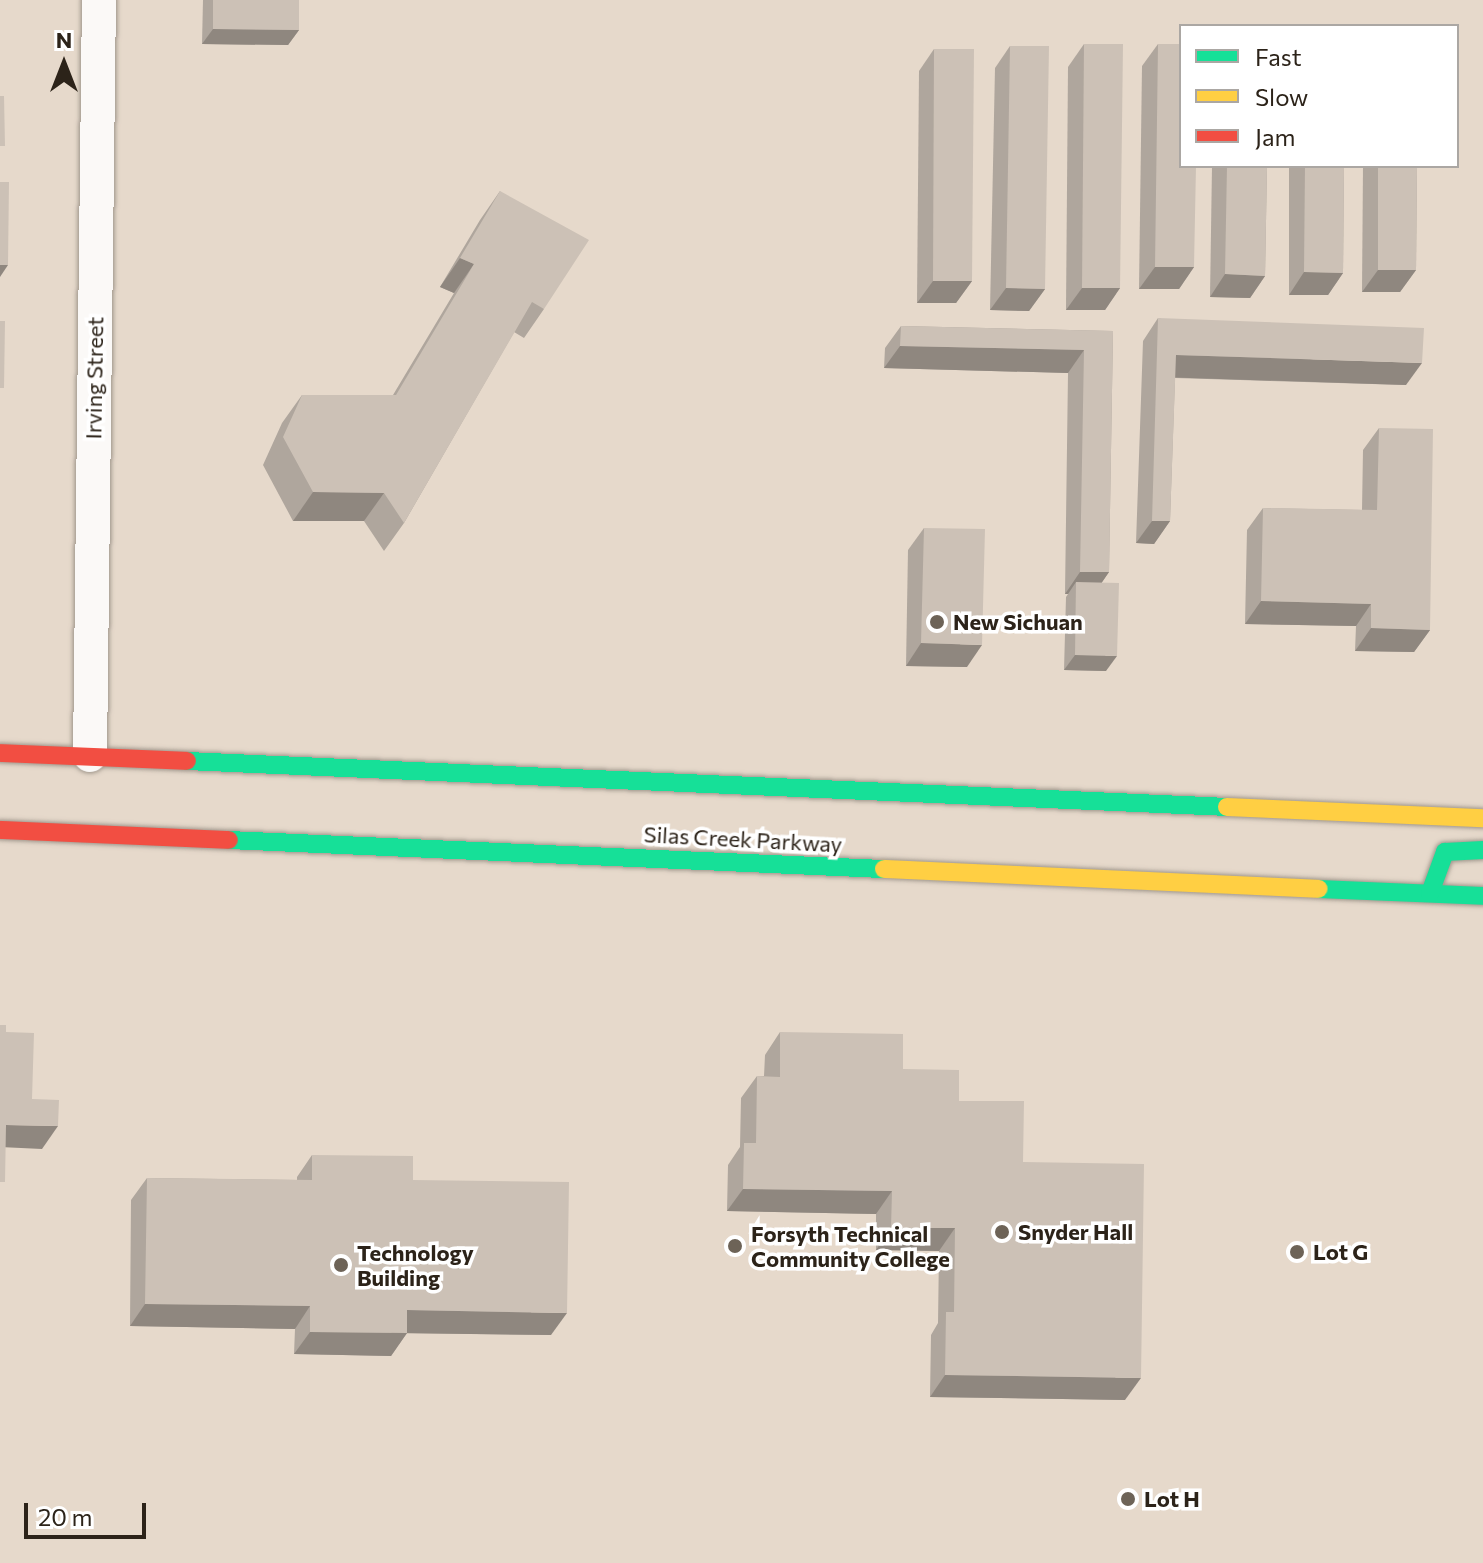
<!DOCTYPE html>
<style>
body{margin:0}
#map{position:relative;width:1483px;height:1563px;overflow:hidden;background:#e6d9cb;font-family:Commissioner,sans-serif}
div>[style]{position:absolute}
.roads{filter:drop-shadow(0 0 2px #a1988d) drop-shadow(0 0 2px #a1988d)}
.street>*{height:34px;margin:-17px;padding:0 17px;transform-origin:17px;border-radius:17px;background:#fbf9f7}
.fast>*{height:18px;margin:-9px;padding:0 9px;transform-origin:9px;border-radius:9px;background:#16e098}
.slow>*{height:18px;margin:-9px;padding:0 9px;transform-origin:9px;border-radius:9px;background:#ffcf43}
.jam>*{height:18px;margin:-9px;padding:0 9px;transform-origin:9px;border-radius:9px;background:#f24e42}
.wall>*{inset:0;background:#afa69d}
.shaded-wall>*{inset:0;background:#8f877f}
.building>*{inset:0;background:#ccc1b6}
.dots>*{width:22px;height:22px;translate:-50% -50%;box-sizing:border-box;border:4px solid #fff;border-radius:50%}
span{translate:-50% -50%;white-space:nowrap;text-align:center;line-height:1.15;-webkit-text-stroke:7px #fff;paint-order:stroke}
.street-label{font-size:22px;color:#2c2319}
.poi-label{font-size:22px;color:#2c2319;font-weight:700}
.left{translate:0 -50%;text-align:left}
.legend{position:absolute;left:1179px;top:24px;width:280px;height:144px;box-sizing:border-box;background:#fff;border:2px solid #aba7a3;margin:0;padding:10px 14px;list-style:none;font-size:24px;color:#2c2319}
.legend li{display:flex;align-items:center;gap:16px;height:40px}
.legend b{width:40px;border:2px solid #aba7a3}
.north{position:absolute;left:24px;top:24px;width:80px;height:80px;-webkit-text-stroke:6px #fff;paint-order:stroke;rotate:0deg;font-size:22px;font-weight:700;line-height:32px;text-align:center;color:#2c2319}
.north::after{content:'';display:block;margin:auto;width:28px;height:36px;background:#2c2319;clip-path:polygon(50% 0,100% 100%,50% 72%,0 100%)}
.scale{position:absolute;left:24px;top:1503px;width:122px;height:36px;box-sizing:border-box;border:4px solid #2c2319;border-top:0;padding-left:10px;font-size:24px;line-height:28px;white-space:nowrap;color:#2c2319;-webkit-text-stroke:6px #fff;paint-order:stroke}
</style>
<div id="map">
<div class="roads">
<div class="street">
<div style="left:90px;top:755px;width:755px;rotate:-89.32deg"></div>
</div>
<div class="fast">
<div style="left:187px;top:761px;width:1041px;rotate:2.53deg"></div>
<div style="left:229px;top:840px;width:656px;rotate:2.54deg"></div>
<div style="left:1319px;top:889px;width:164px;rotate:2.4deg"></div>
<div style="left:1430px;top:893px;width:44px;rotate:-69.9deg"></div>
<div style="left:1445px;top:852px;width:38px;rotate:-3deg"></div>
</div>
<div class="slow">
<div style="left:1227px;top:807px;width:256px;rotate:2.5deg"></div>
<div style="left:884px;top:869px;width:435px;rotate:2.6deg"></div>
</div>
<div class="jam">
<div style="left:0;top:753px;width:187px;rotate:2.4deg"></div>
<div style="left:0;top:830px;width:229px;rotate:2.5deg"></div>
</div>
</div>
<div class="wall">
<div style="clip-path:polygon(203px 0,299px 0,299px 30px,288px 45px,202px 44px)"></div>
<div style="clip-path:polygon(1084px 44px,1120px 288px,1105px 310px,1066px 310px,1068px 67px)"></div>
<div style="clip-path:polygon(1158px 44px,1194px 267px,1179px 289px,1139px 289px,1142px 66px)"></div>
<div style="clip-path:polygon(1010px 46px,1045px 289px,1029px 311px,990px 310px,995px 68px)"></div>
<div style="clip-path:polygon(934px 49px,972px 281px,956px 303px,917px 303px,919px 71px)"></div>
<div style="clip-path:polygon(1212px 166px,1267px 166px,1265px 276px,1250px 298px,1210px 297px)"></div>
<div style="clip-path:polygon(1289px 166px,1344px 166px,1343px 273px,1328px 295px,1289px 295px)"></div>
<div style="clip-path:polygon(1363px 166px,1417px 166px,1416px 270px,1400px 292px,1362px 292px)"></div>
<div style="clip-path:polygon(500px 191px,544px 309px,524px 338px,514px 332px,404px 523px,384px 551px,364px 521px,293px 521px,263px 465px,282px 423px,302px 395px,393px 395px,454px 293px,440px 287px,480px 220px)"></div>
<div style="clip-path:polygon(1158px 318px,1406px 385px,1175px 378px,1170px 521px,1154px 544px,1136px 543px,1143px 341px)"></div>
<div style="clip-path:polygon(901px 326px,1113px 331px,1109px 572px,1102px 582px,1106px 671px,1064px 670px,1066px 597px,1068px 594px,1065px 594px,1068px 373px,884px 368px,885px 348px)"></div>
<div style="clip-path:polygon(1379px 428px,1430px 630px,1414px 652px,1355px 651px,1356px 626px,1245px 624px,1247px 530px,1263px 508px,1362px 510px,1363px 450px)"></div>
<div style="clip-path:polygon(924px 528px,967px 667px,906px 666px,908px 550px)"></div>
<div style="clip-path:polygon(780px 1032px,903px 1069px,959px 1101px,1023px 1162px,1125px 1400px,930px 1397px,931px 1335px,938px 1323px,939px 1251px,876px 1250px,876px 1214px,727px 1211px,728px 1165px,740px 1147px,741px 1098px,757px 1076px,764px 1076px,765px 1055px)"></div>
<div style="clip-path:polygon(312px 1155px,413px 1180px,551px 1335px,407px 1333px,391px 1356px,294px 1354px,295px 1329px,130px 1326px,131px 1200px,147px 1178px,297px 1180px,297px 1177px)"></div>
</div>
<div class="shaded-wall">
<div style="clip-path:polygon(213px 29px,299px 30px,288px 45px,202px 44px)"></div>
<div style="clip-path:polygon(460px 258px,474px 264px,454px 293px,440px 287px)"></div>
<div style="clip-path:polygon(0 265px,8px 265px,0 277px)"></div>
<div style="clip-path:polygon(1155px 267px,1194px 267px,1179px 289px,1139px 289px)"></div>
<div style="clip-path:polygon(1378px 270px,1416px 270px,1400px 292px,1362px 292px)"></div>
<div style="clip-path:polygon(1304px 272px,1343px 273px,1328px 295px,1289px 295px)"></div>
<div style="clip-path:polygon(1225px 274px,1265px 276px,1250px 298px,1210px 297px)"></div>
<div style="clip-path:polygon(933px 281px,972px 281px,956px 303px,917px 303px)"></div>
<div style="clip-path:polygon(1006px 288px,1045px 289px,1029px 311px,990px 310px)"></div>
<div style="clip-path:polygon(1082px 288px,1120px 288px,1105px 310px,1066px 310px)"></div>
<div style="clip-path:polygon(900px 346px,1084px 350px,1068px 373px,884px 368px)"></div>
<div style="clip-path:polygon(1176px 355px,1422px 363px,1406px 385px,1160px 377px)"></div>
<div style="clip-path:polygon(313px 492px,384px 493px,364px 521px,293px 521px)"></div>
<div style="clip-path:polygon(1152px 521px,1170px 521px,1154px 544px,1136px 543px)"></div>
<div style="clip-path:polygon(1080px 572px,1109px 572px,1094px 594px,1076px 582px,1068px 594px,1065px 594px)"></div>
<div style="clip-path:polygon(1261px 601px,1371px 604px,1356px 626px,1245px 624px)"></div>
<div style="clip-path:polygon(1371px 628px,1430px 630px,1414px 652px,1355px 651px)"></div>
<div style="clip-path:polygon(921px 643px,982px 645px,967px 667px,906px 666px)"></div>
<div style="clip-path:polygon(1075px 655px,1117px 656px,1106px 671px,1064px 670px)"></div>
<div style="clip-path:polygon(6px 1125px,58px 1126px,42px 1149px,0 1147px)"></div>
<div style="clip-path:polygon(743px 1189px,892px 1191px,876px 1214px,727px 1211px)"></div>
<div style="clip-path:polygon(891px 1228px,955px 1228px,939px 1251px,876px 1250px)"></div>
<div style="clip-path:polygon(145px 1304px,310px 1306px,295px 1329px,130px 1326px)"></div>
<div style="clip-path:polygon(407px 1310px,567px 1313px,551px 1335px,391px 1333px)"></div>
<div style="clip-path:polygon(310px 1332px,407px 1333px,391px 1356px,294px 1354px)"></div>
<div style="clip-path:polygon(945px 1375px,1141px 1378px,1125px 1400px,930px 1397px)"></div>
</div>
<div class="building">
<div style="clip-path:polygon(213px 0,299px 0,299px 30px,213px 29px)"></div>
<div style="clip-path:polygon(1084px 44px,1123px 44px,1120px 288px,1082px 288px)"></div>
<div style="clip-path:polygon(1158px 44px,1181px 44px,1181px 166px,1196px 166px,1194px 267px,1155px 267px)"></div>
<div style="clip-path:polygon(1010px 46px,1049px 46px,1045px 289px,1006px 288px)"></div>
<div style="clip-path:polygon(934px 49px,974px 49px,972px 281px,933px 281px)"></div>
<div style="clip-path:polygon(0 96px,4px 96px,5px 146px,0 146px)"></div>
<div style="clip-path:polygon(1227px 166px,1267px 166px,1265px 276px,1225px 274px)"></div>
<div style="clip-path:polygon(1305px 166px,1344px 166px,1343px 273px,1304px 272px)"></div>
<div style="clip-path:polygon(1378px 166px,1417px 166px,1416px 270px,1378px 270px)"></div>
<div style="clip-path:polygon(0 182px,9px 182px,8px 265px,0 265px)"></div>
<div style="clip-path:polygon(500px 191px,589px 240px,544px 309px,532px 302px,404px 523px,384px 493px,313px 492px,283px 437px,302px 395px,396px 395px,474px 264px,460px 258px)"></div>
<div style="clip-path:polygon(1158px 318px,1424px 328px,1422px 363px,1176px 355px,1170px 521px,1152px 521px)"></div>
<div style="clip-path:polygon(0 321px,5px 321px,4px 388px,0 388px)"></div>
<div style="clip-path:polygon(901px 326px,1113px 331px,1109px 572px,1080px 572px,1084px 350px,900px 346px)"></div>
<div style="clip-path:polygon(1379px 428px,1433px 429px,1430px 630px,1371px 628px,1371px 604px,1261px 601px,1263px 508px,1377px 510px)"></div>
<div style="clip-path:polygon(924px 528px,985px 529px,982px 645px,921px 643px)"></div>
<div style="clip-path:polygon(1076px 582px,1119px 583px,1117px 656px,1075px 655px)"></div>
<div style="clip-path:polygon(0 1025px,6px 1025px,6px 1032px,34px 1033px,32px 1099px,59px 1100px,58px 1126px,6px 1125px,5px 1182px,0 1182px)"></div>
<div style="clip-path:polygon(780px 1032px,903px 1034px,903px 1069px,959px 1070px,959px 1101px,1024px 1101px,1023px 1162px,1144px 1164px,1141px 1378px,945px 1375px,946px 1312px,954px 1312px,955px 1228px,891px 1228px,892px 1191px,743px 1189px,744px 1143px,756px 1143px,757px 1076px,780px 1077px)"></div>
<div style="clip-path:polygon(312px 1155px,413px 1156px,413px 1180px,569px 1182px,567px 1313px,407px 1310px,407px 1333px,310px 1332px,310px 1306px,145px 1304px,147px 1178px,312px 1180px)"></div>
</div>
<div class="dots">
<div style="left:937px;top:622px;background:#6d6357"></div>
<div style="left:1002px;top:1232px;background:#6d6357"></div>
<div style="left:735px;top:1246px;background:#6d6357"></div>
<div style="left:1297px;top:1252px;background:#6d6357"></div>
<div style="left:341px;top:1265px;background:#6d6357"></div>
<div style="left:1128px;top:1499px;background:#6d6357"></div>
</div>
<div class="street-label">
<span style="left:94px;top:378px;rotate:-89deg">Irving Street</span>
<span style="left:743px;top:839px;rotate:3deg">Silas Creek Parkway</span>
</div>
<div class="poi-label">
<span class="left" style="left:953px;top:622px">New Sichuan</span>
<span class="left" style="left:1018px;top:1232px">Snyder Hall</span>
<span class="left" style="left:751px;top:1246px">Forsyth Technical<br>Community College</span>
<span class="left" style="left:357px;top:1265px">Technology<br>Building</span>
<span class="left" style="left:1313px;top:1252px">Lot G</span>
<span class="left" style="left:1144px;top:1499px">Lot H</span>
</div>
<ul class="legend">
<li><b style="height:10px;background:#16e098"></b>Fast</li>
<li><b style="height:10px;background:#ffcf43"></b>Slow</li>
<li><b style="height:10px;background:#f24e42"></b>Jam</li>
</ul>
<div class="north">N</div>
<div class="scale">20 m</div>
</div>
